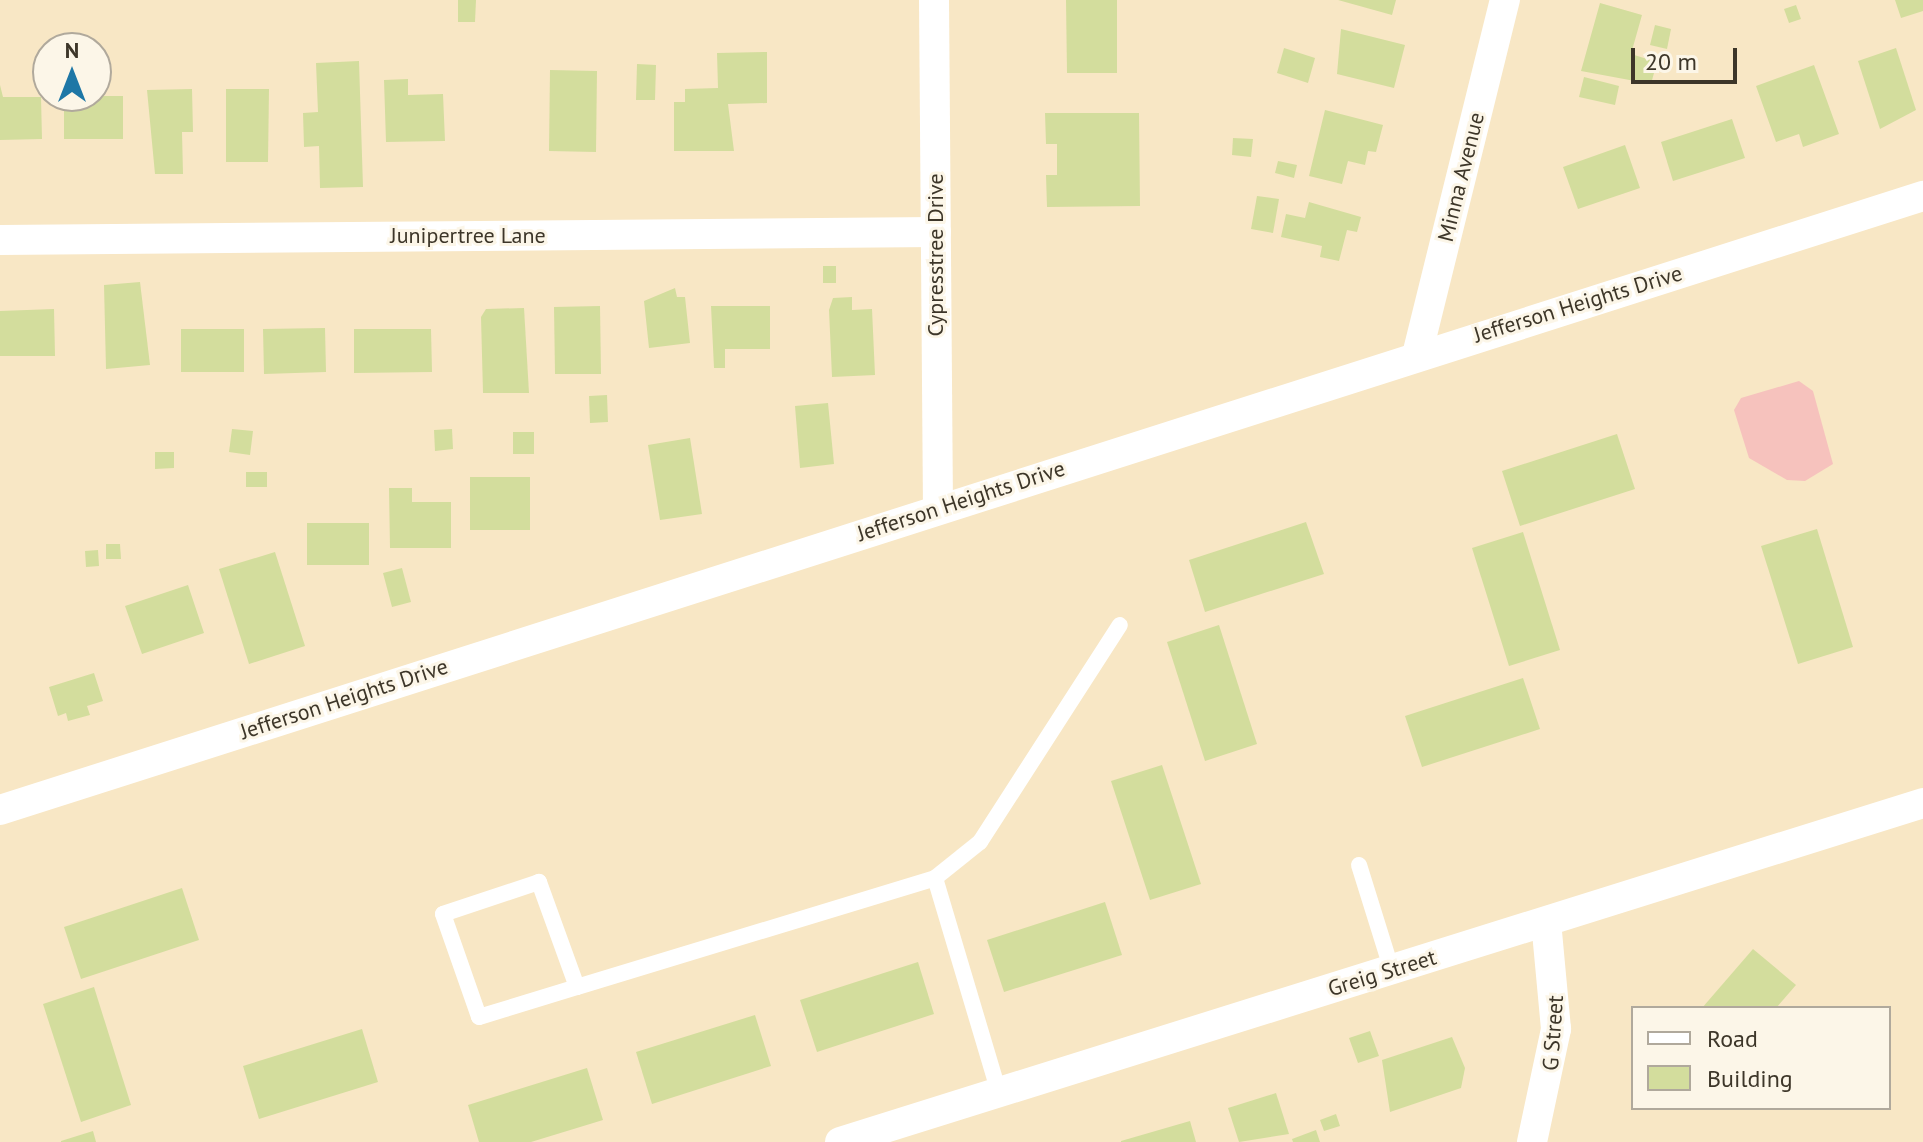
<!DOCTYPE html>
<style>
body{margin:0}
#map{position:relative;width:1923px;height:1142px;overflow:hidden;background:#f8e7c5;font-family:"PT Sans",sans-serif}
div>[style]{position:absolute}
.green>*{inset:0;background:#f6c2bd}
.building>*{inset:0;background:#d3dd9d}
.lane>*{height:16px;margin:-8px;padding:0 8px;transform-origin:8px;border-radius:8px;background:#fff}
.street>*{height:30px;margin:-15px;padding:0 15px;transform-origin:15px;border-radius:15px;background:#fff}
span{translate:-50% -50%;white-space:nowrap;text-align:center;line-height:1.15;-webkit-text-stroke:6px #fcf6e8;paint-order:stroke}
.street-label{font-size:22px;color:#3d3629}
.legend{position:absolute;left:1631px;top:1006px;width:260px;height:104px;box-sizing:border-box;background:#fcf6e8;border:2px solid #b0a99c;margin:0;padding:10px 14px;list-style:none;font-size:24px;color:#3d3629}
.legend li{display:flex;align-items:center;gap:16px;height:40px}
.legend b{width:40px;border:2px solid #b0a99c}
.north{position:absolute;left:32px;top:32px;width:80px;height:80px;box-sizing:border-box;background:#fcf6e8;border:2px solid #b0a99c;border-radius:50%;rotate:0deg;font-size:22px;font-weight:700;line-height:32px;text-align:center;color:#3d3629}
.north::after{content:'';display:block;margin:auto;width:28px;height:36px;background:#1e77a6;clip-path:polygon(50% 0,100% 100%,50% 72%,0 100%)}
.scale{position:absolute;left:1631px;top:48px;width:106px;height:36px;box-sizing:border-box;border:4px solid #3d3629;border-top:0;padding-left:10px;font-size:24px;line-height:28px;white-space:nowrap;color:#3d3629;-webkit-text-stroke:6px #fcf6e8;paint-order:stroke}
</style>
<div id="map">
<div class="green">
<div style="clip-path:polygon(1799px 381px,1813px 391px,1833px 464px,1805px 481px,1787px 480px,1749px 458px,1734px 410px,1741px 398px)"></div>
</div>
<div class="building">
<div style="clip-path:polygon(458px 0,476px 0,475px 22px,458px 22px)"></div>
<div style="clip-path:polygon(1066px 0,1117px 0,1117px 73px,1067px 73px)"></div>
<div style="clip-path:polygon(1338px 0,1396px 0,1392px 15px)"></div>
<div style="clip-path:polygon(1895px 0,1923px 0,1923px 11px,1901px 18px)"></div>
<div style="clip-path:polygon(1600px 3px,1642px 15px,1631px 54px,1657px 62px,1651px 84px,1581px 71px)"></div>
<div style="clip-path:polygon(1796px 5px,1801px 19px,1789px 23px,1784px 9px)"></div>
<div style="clip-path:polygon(1655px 25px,1671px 29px,1667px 49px,1650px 45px)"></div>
<div style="clip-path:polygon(1341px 29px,1405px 45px,1394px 88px,1337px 74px)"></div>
<div style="clip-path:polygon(1284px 48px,1315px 58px,1308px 83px,1277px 73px)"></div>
<div style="clip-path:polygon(1896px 48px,1916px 110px,1880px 129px,1858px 61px)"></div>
<div style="clip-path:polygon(767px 52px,767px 103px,728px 104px,734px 151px,674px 151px,674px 102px,685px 102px,685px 89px,718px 88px,717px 53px)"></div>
<div style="clip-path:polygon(359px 61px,363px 187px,320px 188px,319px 146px,304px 147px,303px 113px,318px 112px,316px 63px)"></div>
<div style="clip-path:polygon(637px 64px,656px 65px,655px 100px,636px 100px)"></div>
<div style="clip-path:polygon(1814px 65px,1839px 134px,1803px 147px,1799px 134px,1776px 142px,1756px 86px)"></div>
<div style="clip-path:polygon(550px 70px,597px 71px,596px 152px,549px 151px)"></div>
<div style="clip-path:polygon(1584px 77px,1619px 86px,1615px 105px,1579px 97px)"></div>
<div style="clip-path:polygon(408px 79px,408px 95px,443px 94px,445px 141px,386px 142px,384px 80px)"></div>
<div style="clip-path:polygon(0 85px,3px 97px,41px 97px,42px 139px,0 140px)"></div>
<div style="clip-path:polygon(192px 89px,193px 132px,182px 132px,183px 174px,155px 174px,147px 90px)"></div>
<div style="clip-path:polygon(226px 89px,269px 89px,268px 162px,226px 162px)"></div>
<div style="clip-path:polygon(64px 96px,123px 96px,123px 139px,64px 139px)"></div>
<div style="clip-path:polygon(1325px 110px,1383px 125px,1376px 152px,1368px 151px,1365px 165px,1348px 161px,1342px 184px,1309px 176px)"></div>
<div style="clip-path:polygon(1045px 113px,1139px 113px,1140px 206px,1047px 207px,1046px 175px,1057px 175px,1057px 144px,1046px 144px)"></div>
<div style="clip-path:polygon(1732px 119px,1745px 158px,1673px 181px,1661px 142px)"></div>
<div style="clip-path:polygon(1233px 138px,1253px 139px,1251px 157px,1232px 155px)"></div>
<div style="clip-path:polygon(1625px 145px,1640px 188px,1578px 209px,1563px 167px)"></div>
<div style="clip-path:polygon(1278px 161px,1297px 165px,1294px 178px,1275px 173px)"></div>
<div style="clip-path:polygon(1257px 196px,1279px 199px,1273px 233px,1251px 229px)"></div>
<div style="clip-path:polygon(1309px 202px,1361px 217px,1357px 232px,1347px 230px,1339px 261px,1320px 257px,1322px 246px,1281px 237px,1286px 214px,1305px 218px)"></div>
<div style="clip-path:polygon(823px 266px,836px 266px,836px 283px,823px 283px)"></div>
<div style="clip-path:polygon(140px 282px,150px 365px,106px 369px,104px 285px)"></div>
<div style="clip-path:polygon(675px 288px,677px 297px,685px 297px,690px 343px,649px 348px,644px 301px)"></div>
<div style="clip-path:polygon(852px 297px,852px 310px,872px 309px,875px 375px,832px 377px,829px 310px,833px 298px)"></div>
<div style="clip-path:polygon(600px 306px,601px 374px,555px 374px,554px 307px)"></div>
<div style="clip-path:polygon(711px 306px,770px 306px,770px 349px,725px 349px,725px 368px,714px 368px)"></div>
<div style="clip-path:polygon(524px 308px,529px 393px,483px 393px,481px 317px,486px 309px)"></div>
<div style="clip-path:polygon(54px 309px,55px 356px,0 356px,0 311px)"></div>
<div style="clip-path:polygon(325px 328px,326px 372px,264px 374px,263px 329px)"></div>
<div style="clip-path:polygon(181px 329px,244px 329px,244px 372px,181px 372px)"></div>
<div style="clip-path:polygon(354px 329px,431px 329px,432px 372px,354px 373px)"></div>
<div style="clip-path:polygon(607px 395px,608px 422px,590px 423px,589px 396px)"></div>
<div style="clip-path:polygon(828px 403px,834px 464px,800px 468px,795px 406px)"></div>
<div style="clip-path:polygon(232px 429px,253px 431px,250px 455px,229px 452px)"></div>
<div style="clip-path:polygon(452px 429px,453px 449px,435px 451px,434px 430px)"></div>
<div style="clip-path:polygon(513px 432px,534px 432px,534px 454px,513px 454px)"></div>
<div style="clip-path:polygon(1617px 434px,1635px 489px,1520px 526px,1502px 471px)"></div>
<div style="clip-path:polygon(690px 438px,702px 514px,660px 520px,648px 445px)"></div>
<div style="clip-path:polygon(155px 452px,174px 452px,174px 468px,155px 469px)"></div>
<div style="clip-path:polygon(246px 472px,267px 472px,267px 487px,246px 487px)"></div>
<div style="clip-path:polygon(470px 477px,530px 477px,530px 530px,470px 530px)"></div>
<div style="clip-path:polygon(389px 488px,412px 488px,412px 502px,451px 502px,451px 548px,390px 548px)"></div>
<div style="clip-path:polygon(1306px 522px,1324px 574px,1205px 612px,1189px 560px)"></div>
<div style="clip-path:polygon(307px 523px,369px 523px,369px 565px,307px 565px)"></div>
<div style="clip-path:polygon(1817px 529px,1853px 647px,1798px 664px,1761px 546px)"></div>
<div style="clip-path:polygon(1523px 532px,1560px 650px,1509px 666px,1472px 548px)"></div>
<div style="clip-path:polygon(106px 544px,120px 544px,121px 559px,106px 559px)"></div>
<div style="clip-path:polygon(98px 550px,99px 566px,86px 567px,85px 551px)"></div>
<div style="clip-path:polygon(275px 552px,305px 646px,249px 664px,219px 569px)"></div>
<div style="clip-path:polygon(402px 568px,411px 602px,392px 607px,383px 573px)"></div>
<div style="clip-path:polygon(188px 585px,204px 633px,142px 654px,125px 606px)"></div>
<div style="clip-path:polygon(1219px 625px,1257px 744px,1205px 761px,1167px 642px)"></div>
<div style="clip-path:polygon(94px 673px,103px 701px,87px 706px,90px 715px,68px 721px,66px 713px,58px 716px,49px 687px)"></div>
<div style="clip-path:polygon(1523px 678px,1540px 729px,1422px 767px,1405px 716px)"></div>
<div style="clip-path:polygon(1162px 765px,1201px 884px,1150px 900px,1111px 781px)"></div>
<div style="clip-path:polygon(182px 888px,199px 940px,81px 979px,64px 927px)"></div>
<div style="clip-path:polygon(1105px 902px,1122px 955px,1004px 992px,987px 940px)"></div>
<div style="clip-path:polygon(1753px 949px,1796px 985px,1776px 1008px,1702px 1008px)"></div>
<div style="clip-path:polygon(918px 962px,934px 1014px,817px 1052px,800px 1000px)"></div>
<div style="clip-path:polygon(94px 987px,131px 1105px,81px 1122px,43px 1004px)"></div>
<div style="clip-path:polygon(755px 1015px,771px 1066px,652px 1104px,636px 1052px)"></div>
<div style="clip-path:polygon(362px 1029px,378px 1082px,259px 1119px,243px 1066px)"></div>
<div style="clip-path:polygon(1370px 1031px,1379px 1056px,1358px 1063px,1349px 1038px)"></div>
<div style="clip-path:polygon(1452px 1037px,1465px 1068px,1461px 1088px,1390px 1112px,1382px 1060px)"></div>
<div style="clip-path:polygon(587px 1068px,603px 1120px,531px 1142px,479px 1142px,468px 1105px)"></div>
<div style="clip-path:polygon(1276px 1093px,1289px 1134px,1239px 1142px,1228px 1108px)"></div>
<div style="clip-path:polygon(1336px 1114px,1340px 1126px,1324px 1131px,1320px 1120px)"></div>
<div style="clip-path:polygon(1190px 1121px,1196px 1142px,1121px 1142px,1121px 1141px)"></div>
<div style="clip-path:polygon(1316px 1130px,1320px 1142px,1293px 1142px,1292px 1139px)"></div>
<div style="clip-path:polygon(93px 1131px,96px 1142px,61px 1142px,61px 1141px)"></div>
</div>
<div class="lane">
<div style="left:1359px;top:865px;width:111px;rotate:72.7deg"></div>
<div style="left:935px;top:878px;width:224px;rotate:73.4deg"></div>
<div style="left:577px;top:987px;width:112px;rotate:-109.9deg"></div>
<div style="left:539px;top:882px;width:101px;rotate:161.6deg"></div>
<div style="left:443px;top:914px;width:109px;rotate:70.7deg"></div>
<div style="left:479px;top:1017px;width:102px;rotate:-17deg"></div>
<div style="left:577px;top:987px;width:374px;rotate:-16.9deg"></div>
<div style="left:935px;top:878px;width:58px;rotate:-38.7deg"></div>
<div style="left:980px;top:842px;width:258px;rotate:-57.2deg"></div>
</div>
<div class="street">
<div style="left:934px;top:0;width:509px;rotate:89.55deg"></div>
<div style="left:0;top:240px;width:936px;rotate:-0.49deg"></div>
<div style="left:1417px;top:355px;width:366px;rotate:-76.1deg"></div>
<div style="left:0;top:810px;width:2019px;rotate:-17.71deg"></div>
<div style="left:840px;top:1142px;width:1135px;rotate:-17.38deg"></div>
<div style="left:1532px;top:1142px;width:116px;rotate:-78deg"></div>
<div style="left:1556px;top:1029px;width:107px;rotate:-95.3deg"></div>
</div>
<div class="street-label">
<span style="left:1461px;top:177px;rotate:-76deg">Minna Avenue</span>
<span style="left:468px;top:236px">Junipertree Lane</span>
<span style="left:936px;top:255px;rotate:-90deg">Cypresstree Drive</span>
<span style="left:1578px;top:304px;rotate:-17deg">Jefferson Heights Drive</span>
<span style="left:961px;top:501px;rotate:-18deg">Jefferson Heights Drive</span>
<span style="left:344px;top:699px;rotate:-18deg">Jefferson Heights Drive</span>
<span style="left:1382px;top:973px;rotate:-17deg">Greig Street</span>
<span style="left:1553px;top:1033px;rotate:-86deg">G Street</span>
</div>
<ul class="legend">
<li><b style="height:10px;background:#fff"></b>Road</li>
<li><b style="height:22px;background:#d3dd9d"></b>Building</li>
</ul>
<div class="north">N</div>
<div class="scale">20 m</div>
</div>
